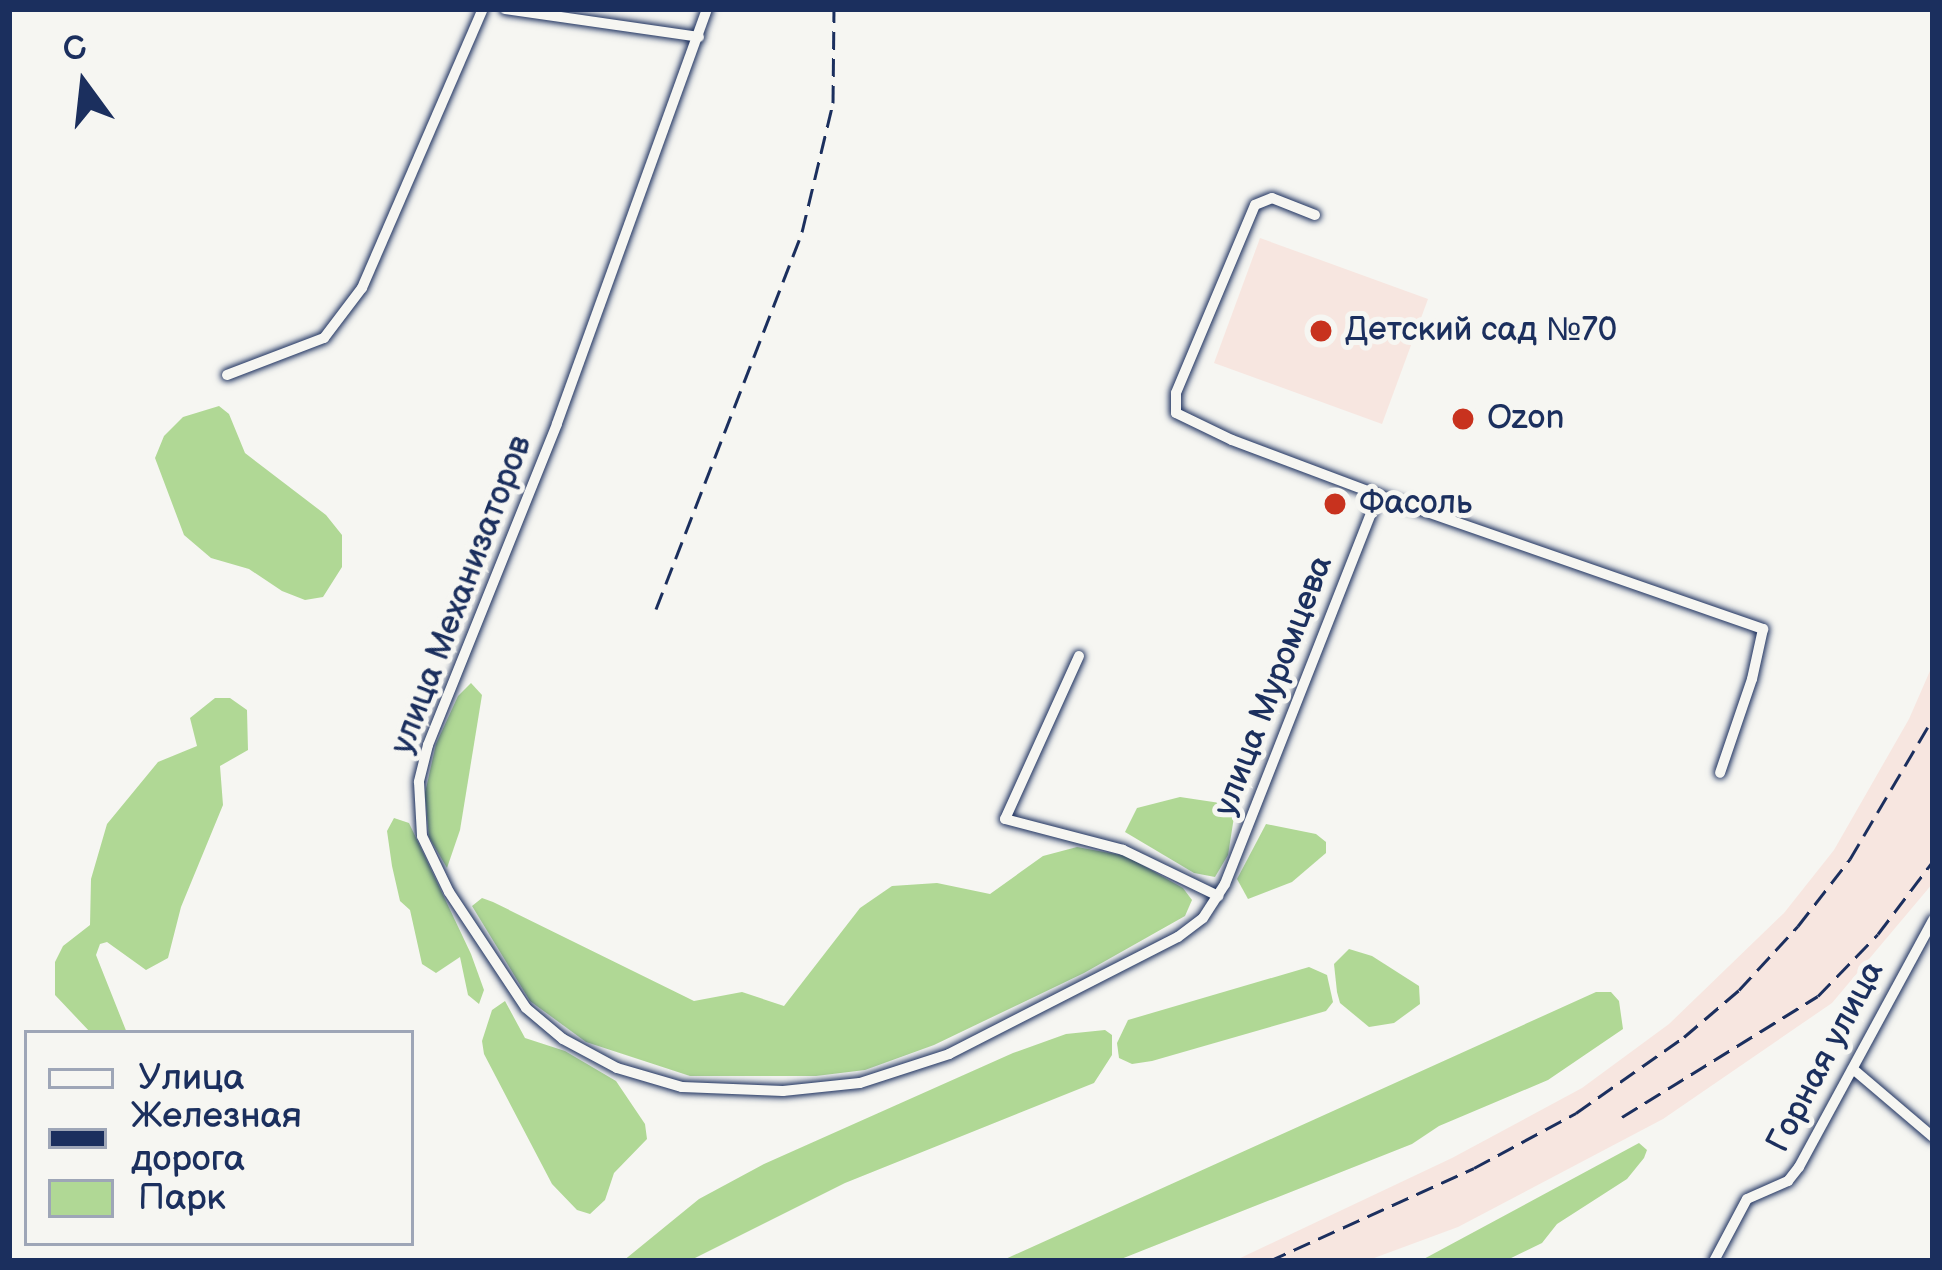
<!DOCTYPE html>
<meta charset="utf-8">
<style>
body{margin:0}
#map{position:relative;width:1942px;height:1270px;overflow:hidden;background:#f6f6f2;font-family:"Balsamiq Sans",sans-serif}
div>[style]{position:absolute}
.built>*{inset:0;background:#f7e6e0}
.green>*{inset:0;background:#b0d895}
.roads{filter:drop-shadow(0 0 3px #1b2f5e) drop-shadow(0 0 3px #1b2f5e)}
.minor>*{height:10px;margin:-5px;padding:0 5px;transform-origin:5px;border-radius:5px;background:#f6f6f2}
.rail>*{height:3px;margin-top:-1.5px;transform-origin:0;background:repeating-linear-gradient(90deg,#1b2f5e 0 18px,transparent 0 27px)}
.dots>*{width:33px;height:33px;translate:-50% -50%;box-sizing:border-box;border:6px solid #f6f6f2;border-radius:50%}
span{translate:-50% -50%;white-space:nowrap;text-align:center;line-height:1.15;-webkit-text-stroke:10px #f6f6f2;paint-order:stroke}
.poi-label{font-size:33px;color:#1b2f5e}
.left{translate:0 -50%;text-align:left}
.street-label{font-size:33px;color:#1b2f5e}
.frame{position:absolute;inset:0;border:12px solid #1b2f5e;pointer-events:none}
.legend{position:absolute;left:24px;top:1030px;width:390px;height:216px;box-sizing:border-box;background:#f6f6f2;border:3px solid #9ea6b7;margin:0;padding:15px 21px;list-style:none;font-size:36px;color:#1b2f5e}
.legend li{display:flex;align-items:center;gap:24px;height:60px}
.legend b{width:60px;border:3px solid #9ea6b7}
.north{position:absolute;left:24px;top:24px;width:120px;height:120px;-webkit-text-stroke:9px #f6f6f2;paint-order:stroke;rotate:345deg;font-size:33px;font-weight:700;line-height:48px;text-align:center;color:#1b2f5e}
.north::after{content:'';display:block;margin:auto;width:42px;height:54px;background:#1b2f5e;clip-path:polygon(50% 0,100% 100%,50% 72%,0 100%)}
</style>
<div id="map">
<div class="built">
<div style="clip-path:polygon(1260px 238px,1428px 299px,1382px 424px,1214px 363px)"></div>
<div style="clip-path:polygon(1933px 664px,1933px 883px,1832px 1003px,1663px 1119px,1458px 1227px,1366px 1261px,1234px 1261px,1452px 1158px,1582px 1088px,1669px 1024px,1784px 913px,1834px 850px,1909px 719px)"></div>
</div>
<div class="green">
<div style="clip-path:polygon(219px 406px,229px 414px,245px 453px,326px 515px,342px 535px,342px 567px,323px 597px,305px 600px,282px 591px,249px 569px,211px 558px,184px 535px,155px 458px,164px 436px,183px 417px)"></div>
<div style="clip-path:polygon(471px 683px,482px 695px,460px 830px,447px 868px,429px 837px,425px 793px,436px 744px,458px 696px)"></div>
<div style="clip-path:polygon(215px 698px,230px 698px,247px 710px,248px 750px,220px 766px,223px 805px,181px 907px,168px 958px,146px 970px,107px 942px,100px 944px,96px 955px,127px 1033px,91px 1033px,55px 995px,55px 962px,63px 946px,90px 925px,91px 879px,107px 824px,158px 762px,197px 746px,190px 718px)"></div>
<div style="clip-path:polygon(1180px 797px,1220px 803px,1234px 817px,1228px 855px,1215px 877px,1194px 873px,1125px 832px,1137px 808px)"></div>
<div style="clip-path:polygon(394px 818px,409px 823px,471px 954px,484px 990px,479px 1004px,468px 995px,460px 957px,436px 973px,422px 964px,410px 910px,400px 901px,392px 866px,387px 831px)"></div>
<div style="clip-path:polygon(1266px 824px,1316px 834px,1326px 842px,1326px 853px,1292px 882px,1248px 899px,1237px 879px)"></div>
<div style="clip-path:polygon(1077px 847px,1126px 856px,1183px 888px,1192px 900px,1185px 916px,1084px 973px,934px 1045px,865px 1070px,816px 1076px,690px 1076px,586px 1042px,530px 1001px,472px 906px,482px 898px,493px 902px,694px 1001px,742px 992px,784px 1006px,860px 908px,892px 886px,937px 883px,990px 894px,1043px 856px)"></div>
<div style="clip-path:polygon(1349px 949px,1372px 956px,1419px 986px,1420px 1004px,1394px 1023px,1369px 1027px,1340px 1003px,1337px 992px,1334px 964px)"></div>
<div style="clip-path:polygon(1309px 967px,1327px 975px,1333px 1002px,1326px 1011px,1152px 1061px,1132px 1064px,1119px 1058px,1117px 1043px,1128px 1020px)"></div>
<div style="clip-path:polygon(1596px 992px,1611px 992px,1619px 1001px,1623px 1029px,1548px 1080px,1439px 1126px,1412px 1144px,1116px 1261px,1001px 1261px)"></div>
<div style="clip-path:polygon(505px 1001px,525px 1038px,565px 1051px,616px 1081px,645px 1124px,647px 1139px,614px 1173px,605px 1200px,590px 1214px,577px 1210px,552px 1184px,484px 1054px,482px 1041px,492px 1010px)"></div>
<div style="clip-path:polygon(1105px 1030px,1112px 1035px,1112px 1055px,1094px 1083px,845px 1183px,689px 1261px,623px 1261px,699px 1199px,764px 1164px,1013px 1053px,1066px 1034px)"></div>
<div style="clip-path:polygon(1639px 1143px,1647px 1150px,1644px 1158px,1627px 1179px,1557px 1224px,1542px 1243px,1505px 1261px,1420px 1261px)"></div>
</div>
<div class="roads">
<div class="minor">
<div style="left:505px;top:9px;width:196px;rotate:8.2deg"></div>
<div style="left:707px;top:9px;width:441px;rotate:109.9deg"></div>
<div style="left:557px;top:424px;width:346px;rotate:111.9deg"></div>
<div style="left:428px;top:745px;width:38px;rotate:104deg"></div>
<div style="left:419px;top:782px;width:54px;rotate:86.8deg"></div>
<div style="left:422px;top:836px;width:62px;rotate:64.3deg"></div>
<div style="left:449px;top:892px;width:139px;rotate:56.4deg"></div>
<div style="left:526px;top:1008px;width:48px;rotate:40deg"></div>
<div style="left:563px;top:1039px;width:61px;rotate:28.2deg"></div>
<div style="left:617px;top:1068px;width:68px;rotate:16.3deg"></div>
<div style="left:682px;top:1087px;width:101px;rotate:2.3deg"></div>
<div style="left:783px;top:1091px;width:77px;rotate:-5.9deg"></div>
<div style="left:860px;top:1083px;width:94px;rotate:-18deg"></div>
<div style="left:949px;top:1054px;width:257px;rotate:-27.1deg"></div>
<div style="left:1178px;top:937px;width:31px;rotate:-37deg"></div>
<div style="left:1203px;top:918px;width:40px;rotate:-57.1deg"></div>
<div style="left:1225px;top:884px;width:418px;rotate:-68.5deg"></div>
<div style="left:1315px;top:215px;width:46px;rotate:-158.4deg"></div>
<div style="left:1272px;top:198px;width:18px;rotate:158deg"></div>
<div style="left:1255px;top:205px;width:204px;rotate:112.8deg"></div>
<div style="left:1176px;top:393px;width:20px;rotate:90deg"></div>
<div style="left:1176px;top:413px;width:62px;rotate:25.7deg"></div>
<div style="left:1232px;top:440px;width:156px;rotate:20.6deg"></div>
<div style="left:1378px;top:495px;width:408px;rotate:19.2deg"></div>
<div style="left:1763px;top:629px;width:51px;rotate:102.4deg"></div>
<div style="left:1752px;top:679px;width:99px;rotate:108.8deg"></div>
<div style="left:227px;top:375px;width:104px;rotate:-20.9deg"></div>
<div style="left:324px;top:338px;width:63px;rotate:-52.8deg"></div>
<div style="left:362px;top:288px;width:304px;rotate:-66.6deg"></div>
<div style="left:1079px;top:656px;width:179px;rotate:114.4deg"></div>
<div style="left:1005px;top:819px;width:122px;rotate:14.7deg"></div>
<div style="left:1123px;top:850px;width:106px;rotate:25.8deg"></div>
<div style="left:1853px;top:1069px;width:105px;rotate:40.4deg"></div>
<div style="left:1714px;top:1261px;width:70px;rotate:-62deg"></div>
<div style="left:1747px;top:1199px;width:45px;rotate:-23.7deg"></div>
<div style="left:1788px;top:1181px;width:18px;rotate:-52deg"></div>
<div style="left:1799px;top:1167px;width:281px;rotate:-61.5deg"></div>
</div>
</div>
<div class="rail">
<div style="left:656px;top:609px;width:404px;rotate:-68.8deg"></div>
<div style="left:802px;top:232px;width:133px;rotate:-76.5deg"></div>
<div style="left:833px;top:103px;width:94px;rotate:-89.4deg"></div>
<div style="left:1622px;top:1117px;width:230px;rotate:-31.7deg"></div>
<div style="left:1818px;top:996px;width:86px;rotate:-45.9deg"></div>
<div style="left:1878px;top:934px;width:91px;rotate:-53deg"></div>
<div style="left:1269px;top:1261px;width:225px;rotate:-24.4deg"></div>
<div style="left:1474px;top:1168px;width:116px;rotate:-28.3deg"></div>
<div style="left:1576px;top:1113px;width:132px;rotate:-35.1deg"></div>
<div style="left:1684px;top:1037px;width:72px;rotate:-40.5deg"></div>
<div style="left:1739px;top:990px;width:87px;rotate:-47.3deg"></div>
<div style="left:1798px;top:926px;width:85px;rotate:-52.2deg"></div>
<div style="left:1850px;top:859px;width:164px;rotate:-59.5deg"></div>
</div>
<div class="dots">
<div style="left:1321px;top:331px;background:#c8321e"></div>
<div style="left:1463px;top:419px;background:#c8321e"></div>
<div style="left:1335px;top:504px;background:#c8321e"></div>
</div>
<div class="poi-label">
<span class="left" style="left:1345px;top:331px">Детский сад №70</span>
<span class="left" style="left:1487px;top:419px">Ozon</span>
<span class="left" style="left:1359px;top:504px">Фасоль</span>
</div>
<div class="street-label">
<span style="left:462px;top:595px;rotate:-69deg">улица Механизаторов</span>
<span style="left:1274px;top:686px;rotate:-69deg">улица Муромцева</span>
<span style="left:1826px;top:1057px;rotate:-62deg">Горная улица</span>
</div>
<div class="frame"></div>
<ul class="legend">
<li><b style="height:15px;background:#f6f6f2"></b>Улица</li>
<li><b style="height:15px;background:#1b2f5e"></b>Железная дорога</li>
<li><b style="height:33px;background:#b0d895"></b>Парк</li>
</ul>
<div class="north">С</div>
</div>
